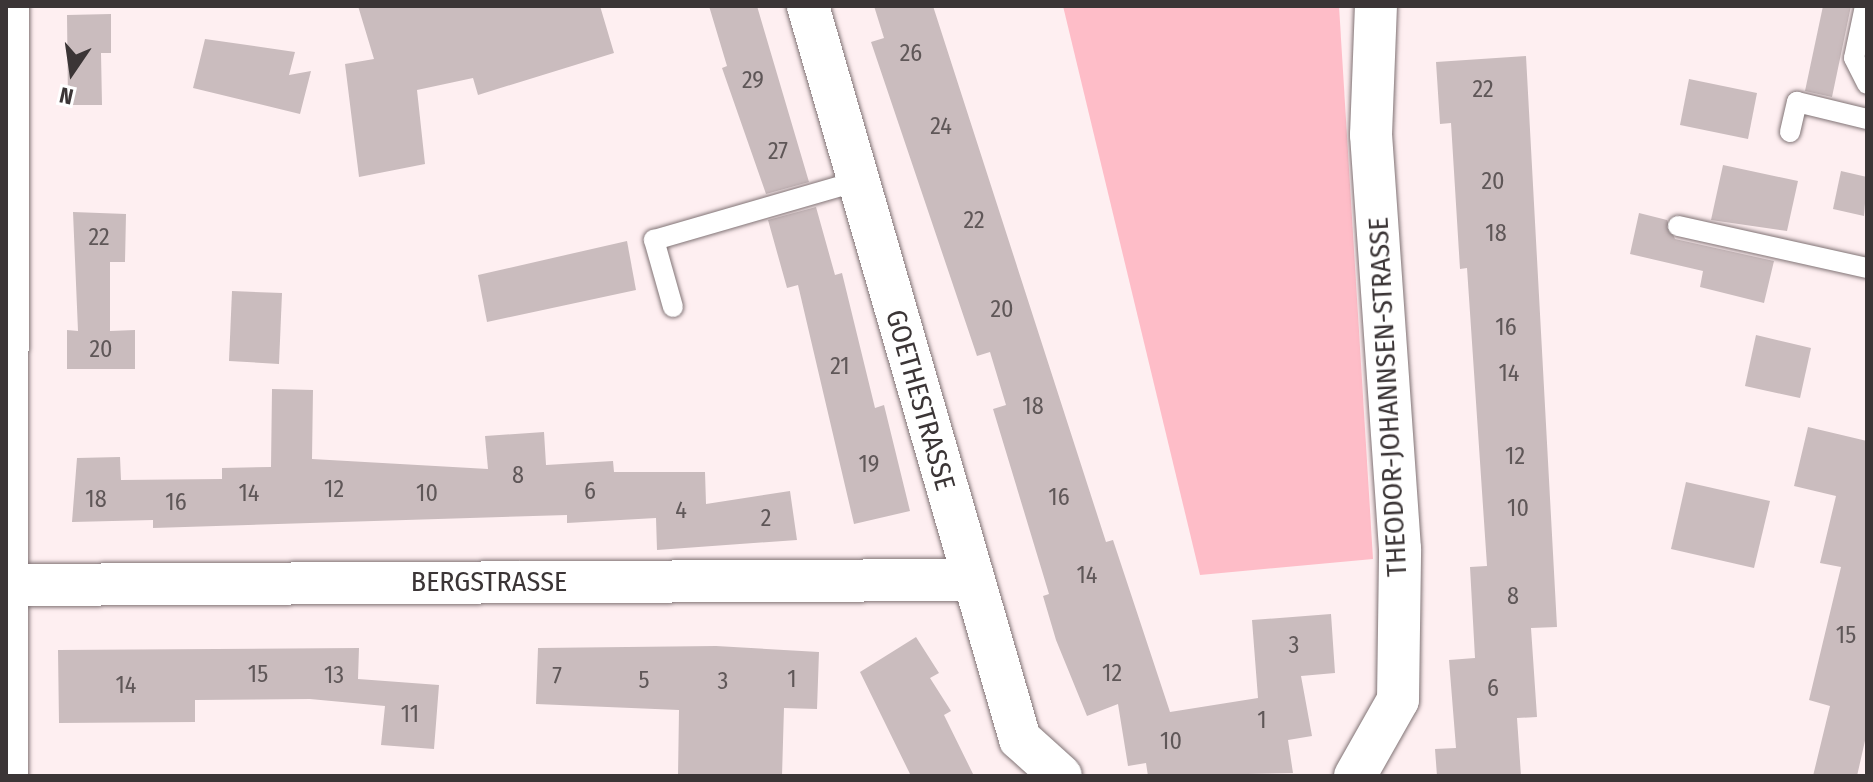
<!DOCTYPE html>
<style>
body{margin:0}
#map{position:relative;width:1873px;height:782px;overflow:hidden;background:#feeff1;font-family:"Fira Sans Condensed",sans-serif}
div>[style]{position:absolute}
.green>*{inset:0;background:#febdc8}
.building>*{inset:0;background:#cabcbe}
.roads{filter:drop-shadow(0 0 2px #807375) drop-shadow(0 0 2px #807375)}
.service>*{height:20px;margin:-10px;padding:0 10px;transform-origin:10px;border-radius:10px;background:#fff}
.minor>*{height:42px;margin:-21px;padding:0 21px;transform-origin:21px;border-radius:21px;background:#fff}
span{translate:-50% -50%;white-space:nowrap;text-align:center;line-height:1.15;-webkit-text-stroke:7px #fff;paint-order:stroke}
.number-label{font-size:24px;color:#5f5758}
.number-label span{-webkit-text-stroke-width:0}
.street-label{font-size:28px;color:#3b3536}
.frame{position:absolute;inset:0;border:8px solid #3b3536;pointer-events:none}
.north{position:absolute;left:32px;top:32px;width:80px;height:80px;-webkit-text-stroke:6px #fff;paint-order:stroke;rotate:193deg;font-size:22px;font-weight:700;line-height:32px;text-align:center;color:#3b3536}
.north::after{content:'';display:block;margin:auto;width:28px;height:36px;background:#3b3536;clip-path:polygon(50% 0,100% 100%,50% 72%,0 100%)}
</style>
<div id="map">
<div class="green">
<div style="clip-path:polygon(1063px 6px,1339px 6px,1373px 559px,1200px 575px)"></div>
</div>
<div class="building">
<div style="clip-path:polygon(358px 6px,600px 6px,614px 53px,478px 95px,473px 78px,417px 90px,425px 164px,359px 177px,345px 64px,374px 59px)"></div>
<div style="clip-path:polygon(709px 6px,757px 6px,809px 182px,766px 194px,722px 68px,727px 66px)"></div>
<div style="clip-path:polygon(874px 6px,933px 6px,1106px 542px,1113px 540px,1170px 712px,1258px 698px,1252px 620px,1331px 614px,1335px 673px,1301px 676px,1312px 736px,1288px 740px,1293px 773px,1148px 776px,1146px 763px,1128px 766px,1118px 704px,1087px 716px,1056px 640px,1043px 596px,1049px 594px,993px 409px,1006px 405px,990px 352px,977px 356px,871px 42px,884px 38px)"></div>
<div style="clip-path:polygon(1823px 6px,1851px 6px,1832px 97px,1805px 91px)"></div>
<div style="clip-path:polygon(111px 14px,111px 53px,101px 53px,102px 105px,68px 105px,67px 15px)"></div>
<div style="clip-path:polygon(205px 39px,295px 52px,289px 75px,311px 71px,300px 114px,193px 88px)"></div>
<div style="clip-path:polygon(1526px 56px,1557px 627px,1531px 628px,1537px 717px,1517px 718px,1521px 776px,1437px 776px,1435px 749px,1456px 748px,1449px 660px,1475px 658px,1470px 567px,1487px 566px,1467px 268px,1460px 269px,1451px 123px,1440px 124px,1436px 62px)"></div>
<div style="clip-path:polygon(1689px 79px,1757px 93px,1748px 139px,1680px 125px)"></div>
<div style="clip-path:polygon(1723px 165px,1798px 181px,1787px 231px,1711px 220px)"></div>
<div style="clip-path:polygon(1841px 171px,1867px 177px,1864px 216px,1833px 209px)"></div>
<div style="clip-path:polygon(816px 207px,835px 275px,842px 273px,875px 408px,884px 405px,910px 511px,854px 524px,798px 285px,787px 288px,768px 220px)"></div>
<div style="clip-path:polygon(73px 212px,126px 214px,125px 262px,110px 262px,110px 331px,135px 330px,135px 369px,67px 369px,67px 330px,78px 331px)"></div>
<div style="clip-path:polygon(1639px 213px,1667px 220px,1675px 239px,1774px 261px,1764px 303px,1700px 287px,1703px 271px,1630px 254px)"></div>
<div style="clip-path:polygon(627px 241px,636px 290px,487px 322px,478px 275px)"></div>
<div style="clip-path:polygon(232px 291px,282px 293px,279px 364px,229px 361px)"></div>
<div style="clip-path:polygon(1756px 335px,1811px 348px,1800px 398px,1745px 386px)"></div>
<div style="clip-path:polygon(272px 389px,313px 390px,312px 459px,488px 469px,485px 436px,544px 432px,546px 465px,613px 461px,614px 472px,705px 472px,706px 504px,790px 491px,797px 540px,657px 550px,656px 518px,567px 523px,567px 515px,153px 528px,153px 520px,72px 522px,77px 458px,120px 457px,121px 480px,222px 479px,222px 468px,271px 467px)"></div>
<div style="clip-path:polygon(1808px 427px,1867px 441px,1867px 732px,1857px 776px,1813px 776px,1830px 706px,1809px 700px,1841px 567px,1820px 563px,1836px 496px,1794px 486px)"></div>
<div style="clip-path:polygon(1686px 482px,1770px 501px,1754px 568px,1671px 549px)"></div>
<div style="clip-path:polygon(916px 637px,939px 673px,930px 678px,951px 711px,944px 715px,974px 776px,911px 776px,860px 672px)"></div>
<div style="clip-path:polygon(716px 646px,819px 652px,817px 709px,784px 708px,782px 776px,678px 776px,679px 710px,536px 704px,538px 648px)"></div>
<div style="clip-path:polygon(359px 648px,358px 679px,439px 685px,434px 749px,381px 745px,385px 706px,310px 699px,195px 700px,195px 722px,59px 723px,58px 650px)"></div>
</div>
<div class="roads">
<div class="service">
<div style="left:1865px;top:6px;width:53px;rotate:101.9deg"></div>
<div style="left:1854px;top:58px;width:29px;rotate:63deg"></div>
<div style="left:1790px;top:132px;width:31px;rotate:-77deg"></div>
<div style="left:1797px;top:102px;width:72px;rotate:13.7deg"></div>
<div style="left:1678px;top:226px;width:194px;rotate:12.5deg"></div>
<div style="left:673px;top:307px;width:70px;rotate:-105.8deg"></div>
<div style="left:654px;top:240px;width:212px;rotate:-16.1deg"></div>
</div>
<div class="minor">
<div style="left:808px;top:6px;width:763px;rotate:73.87deg"></div>
<div style="left:1020px;top:739px;width:55px;rotate:42.1deg"></div>
<div style="left:6px;top:585px;width:965px;rotate:-0.3deg"></div>
<div style="left:7px;top:776px;width:770px;rotate:-89.93deg"></div>
<div style="left:1355px;top:776px;width:87px;rotate:-60.5deg"></div>
<div style="left:1398px;top:700px;width:151px;rotate:-89.2deg"></div>
<div style="left:1400px;top:549px;width:415px;rotate:-94deg"></div>
<div style="left:1371px;top:135px;width:129px;rotate:-87.8deg"></div>
</div>
</div>
<div class="number-label">
<span style="left:911px;top:54px">26</span>
<span style="left:753px;top:81px">29</span>
<span style="left:1483px;top:90px">22</span>
<span style="left:941px;top:127px">24</span>
<span style="left:778px;top:152px">27</span>
<span style="left:1493px;top:182px">20</span>
<span style="left:974px;top:221px">22</span>
<span style="left:1496px;top:234px">18</span>
<span style="left:99px;top:238px">22</span>
<span style="left:1002px;top:310px">20</span>
<span style="left:1506px;top:328px">16</span>
<span style="left:101px;top:350px">20</span>
<span style="left:840px;top:367px">21</span>
<span style="left:1509px;top:374px">14</span>
<span style="left:1033px;top:407px">18</span>
<span style="left:1515px;top:457px">12</span>
<span style="left:869px;top:465px">19</span>
<span style="left:518px;top:476px">8</span>
<span style="left:334px;top:490px">12</span>
<span style="left:590px;top:492px">6</span>
<span style="left:249px;top:494px">14</span>
<span style="left:427px;top:494px">10</span>
<span style="left:1059px;top:498px">16</span>
<span style="left:96px;top:500px">18</span>
<span style="left:176px;top:503px">16</span>
<span style="left:1518px;top:509px">10</span>
<span style="left:681px;top:511px">4</span>
<span style="left:766px;top:519px">2</span>
<span style="left:1087px;top:576px">14</span>
<span style="left:1513px;top:597px">8</span>
<span style="left:1846px;top:636px">15</span>
<span style="left:1294px;top:646px">3</span>
<span style="left:1112px;top:674px">12</span>
<span style="left:258px;top:675px">15</span>
<span style="left:334px;top:676px">13</span>
<span style="left:557px;top:677px">7</span>
<span style="left:792px;top:680px">1</span>
<span style="left:644px;top:681px">5</span>
<span style="left:723px;top:682px">3</span>
<span style="left:126px;top:686px">14</span>
<span style="left:1493px;top:689px">6</span>
<span style="left:410px;top:715px">11</span>
<span style="left:1262px;top:721px">1</span>
<span style="left:1171px;top:742px">10</span>
</div>
<div class="street-label">
<span style="left:1388px;top:397px;rotate:-93deg">THEODOR-JOHANNSEN-STRASSE</span>
<span style="left:920px;top:400px;rotate:74deg">GOETHESTRASSE</span>
<span style="left:489px;top:582px">BERGSTRASSE</span>
</div>
<div class="frame"></div>
<div class="north">N</div>
</div>
